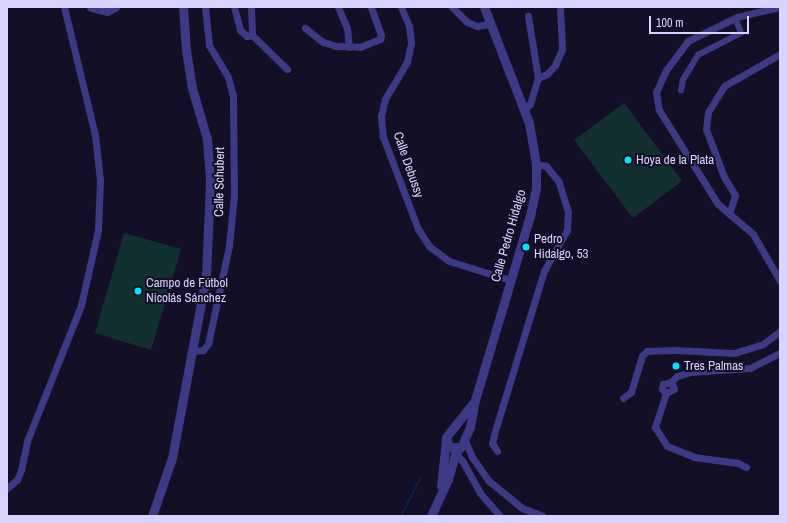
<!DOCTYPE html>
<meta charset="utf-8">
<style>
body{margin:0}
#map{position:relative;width:787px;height:523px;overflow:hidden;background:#130f26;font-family:"Archivo Narrow",sans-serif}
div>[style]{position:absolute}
.green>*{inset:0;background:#12302f}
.stream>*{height:2px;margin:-1px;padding:0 1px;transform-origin:1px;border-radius:1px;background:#0c2248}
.pedestrian>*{height:5.5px;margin:-2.75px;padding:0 2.75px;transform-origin:2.75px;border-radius:2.75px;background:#3d3a85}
.minor>*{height:7px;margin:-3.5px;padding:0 3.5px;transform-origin:3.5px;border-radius:3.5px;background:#3d3a85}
.tertiary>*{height:9px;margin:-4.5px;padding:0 4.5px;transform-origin:4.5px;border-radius:4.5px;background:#3d3a85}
.dots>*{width:11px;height:11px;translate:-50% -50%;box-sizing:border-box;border:2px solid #130f26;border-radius:50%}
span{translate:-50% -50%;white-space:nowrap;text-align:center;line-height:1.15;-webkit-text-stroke:4px #130f26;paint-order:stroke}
.poi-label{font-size:13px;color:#d9d4ff}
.left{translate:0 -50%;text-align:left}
.street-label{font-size:13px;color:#d9d4ff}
.frame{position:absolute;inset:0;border:8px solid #d9d4ff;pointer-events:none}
.scale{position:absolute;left:649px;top:16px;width:100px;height:18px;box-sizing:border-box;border:2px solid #d9d4ff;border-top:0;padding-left:5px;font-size:12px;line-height:14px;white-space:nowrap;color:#d9d4ff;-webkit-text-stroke:3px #130f26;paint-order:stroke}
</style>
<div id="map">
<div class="green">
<div style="clip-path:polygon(624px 103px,682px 181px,633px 218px,574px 140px)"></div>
<div style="clip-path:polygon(124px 233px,181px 249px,151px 350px,95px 333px)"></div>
</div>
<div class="stream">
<div style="left:401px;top:516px;width:44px;rotate:-62.9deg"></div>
</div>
<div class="pedestrian">
<div style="left:681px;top:91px;width:11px;rotate:-80deg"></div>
<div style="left:683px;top:80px;width:29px;rotate:-59deg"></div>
<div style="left:698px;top:55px;width:48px;rotate:-27.1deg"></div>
<div style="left:741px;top:33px;width:11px;rotate:-112deg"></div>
</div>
<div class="minor">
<div style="left:234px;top:7px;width:24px;rotate:75deg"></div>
<div style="left:240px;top:30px;width:9px;rotate:41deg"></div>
<div style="left:247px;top:36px;width:5px;rotate:-11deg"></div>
<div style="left:251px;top:7px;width:28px;rotate:88deg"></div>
<div style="left:338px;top:7px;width:23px;rotate:67deg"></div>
<div style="left:347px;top:28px;width:19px;rotate:84deg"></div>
<div style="left:401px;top:7px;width:21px;rotate:67deg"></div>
<div style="left:409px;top:26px;width:17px;rotate:83deg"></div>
<div style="left:411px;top:43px;width:19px;rotate:102deg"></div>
<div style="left:407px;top:62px;width:43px;rotate:120.7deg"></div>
<div style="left:385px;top:99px;width:17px;rotate:103deg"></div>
<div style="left:381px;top:116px;width:21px;rotate:85deg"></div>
<div style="left:383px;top:137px;width:98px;rotate:69.2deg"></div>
<div style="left:418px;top:229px;width:20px;rotate:57deg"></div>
<div style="left:429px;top:246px;width:25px;rotate:37deg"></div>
<div style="left:449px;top:261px;width:64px;rotate:17.3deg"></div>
<div style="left:452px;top:7px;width:21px;rotate:45deg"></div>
<div style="left:467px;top:22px;width:11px;rotate:22deg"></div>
<div style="left:477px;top:26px;width:12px;rotate:-9deg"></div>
<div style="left:779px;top:7px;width:43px;rotate:166.6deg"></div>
<div style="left:737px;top:17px;width:55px;rotate:153.9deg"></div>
<div style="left:688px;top:41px;width:36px;rotate:127deg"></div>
<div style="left:666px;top:70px;width:24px;rotate:114deg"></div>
<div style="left:656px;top:92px;width:18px;rotate:81deg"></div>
<div style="left:659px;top:110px;width:111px;rotate:57.9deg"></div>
<div style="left:718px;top:204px;width:46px;rotate:40.6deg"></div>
<div style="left:753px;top:234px;width:54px;rotate:60.1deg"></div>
<div style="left:305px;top:28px;width:23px;rotate:38deg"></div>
<div style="left:323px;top:42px;width:14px;rotate:17deg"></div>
<div style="left:336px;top:46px;width:24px;rotate:2deg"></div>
<div style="left:360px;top:47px;width:22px;rotate:-22deg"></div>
<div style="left:380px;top:39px;width:4px;rotate:-76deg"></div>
<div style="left:381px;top:35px;width:30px;rotate:-110deg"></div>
<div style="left:252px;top:35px;width:49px;rotate:44.2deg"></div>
<div style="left:538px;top:78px;width:10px;rotate:-24deg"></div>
<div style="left:547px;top:74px;width:12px;rotate:-48deg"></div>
<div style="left:555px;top:65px;width:17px;rotate:-66deg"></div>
<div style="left:562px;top:49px;width:42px;rotate:-92.7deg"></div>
<div style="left:524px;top:110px;width:8px;rotate:-45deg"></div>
<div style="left:530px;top:104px;width:27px;rotate:-73deg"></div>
<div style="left:538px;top:78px;width:63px;rotate:-99.2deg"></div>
<div style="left:729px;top:214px;width:20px;rotate:-72deg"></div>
<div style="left:735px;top:195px;width:21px;rotate:-121deg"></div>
<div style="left:724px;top:177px;width:51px;rotate:-110.6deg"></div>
<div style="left:706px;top:129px;width:17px;rotate:-83deg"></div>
<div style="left:708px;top:112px;width:31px;rotate:-58deg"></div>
<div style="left:724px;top:86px;width:64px;rotate:-29.7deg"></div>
<div style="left:193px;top:351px;width:10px;rotate:-6deg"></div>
<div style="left:203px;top:350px;width:8px;rotate:-50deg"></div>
<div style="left:208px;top:344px;width:100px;rotate:-77.9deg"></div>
<div style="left:229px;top:246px;width:51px;rotate:-84.4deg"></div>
<div style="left:234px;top:195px;width:99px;rotate:-90.6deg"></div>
<div style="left:233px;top:96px;width:20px;rotate:-105deg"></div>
<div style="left:228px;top:77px;width:37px;rotate:-121deg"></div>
<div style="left:209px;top:45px;width:38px;rotate:-96deg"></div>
<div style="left:666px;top:393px;width:36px;rotate:108deg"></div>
<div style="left:655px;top:427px;width:22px;rotate:58deg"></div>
<div style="left:667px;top:446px;width:29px;rotate:22deg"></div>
<div style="left:694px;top:457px;width:44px;rotate:7.8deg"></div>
<div style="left:738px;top:463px;width:9px;rotate:27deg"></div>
<div style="left:666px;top:393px;width:6px;rotate:-135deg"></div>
<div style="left:662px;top:389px;width:5px;rotate:-79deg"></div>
<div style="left:663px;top:384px;width:8px;rotate:-14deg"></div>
<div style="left:671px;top:382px;width:8px;rotate:-45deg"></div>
<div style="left:677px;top:376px;width:15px;rotate:-16deg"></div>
<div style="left:691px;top:372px;width:59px;rotate:-3.9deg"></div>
<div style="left:750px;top:368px;width:34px;rotate:-27deg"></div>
<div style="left:666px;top:393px;width:9px;rotate:-27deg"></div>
<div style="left:674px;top:389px;width:8px;rotate:-113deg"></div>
<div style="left:623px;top:398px;width:10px;rotate:-37deg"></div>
<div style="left:631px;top:392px;width:38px;rotate:-73deg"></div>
<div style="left:642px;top:356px;width:7px;rotate:-45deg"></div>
<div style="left:647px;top:351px;width:27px;rotate:-2deg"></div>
<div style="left:674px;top:350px;width:60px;rotate:2.9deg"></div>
<div style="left:734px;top:353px;width:30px;rotate:-17deg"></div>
<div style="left:763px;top:344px;width:21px;rotate:-37deg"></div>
<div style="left:464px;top:438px;width:21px;rotate:67deg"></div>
<div style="left:472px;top:457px;width:29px;rotate:55deg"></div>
<div style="left:489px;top:481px;width:43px;rotate:39.3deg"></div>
<div style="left:522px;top:508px;width:22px;rotate:21deg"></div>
<div style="left:453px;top:450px;width:16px;rotate:50deg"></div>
<div style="left:463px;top:462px;width:35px;rotate:61deg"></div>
<div style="left:480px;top:493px;width:30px;rotate:49deg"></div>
<div style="left:497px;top:451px;width:9px;rotate:-122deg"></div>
<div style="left:492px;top:443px;width:12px;rotate:-76deg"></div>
<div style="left:495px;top:431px;width:167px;rotate:-73deg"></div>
<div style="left:544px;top:271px;width:47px;rotate:-60.7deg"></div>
<div style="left:567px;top:230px;width:18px;rotate:-87deg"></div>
<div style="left:568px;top:212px;width:31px;rotate:-107deg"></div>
<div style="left:559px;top:182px;width:21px;rotate:-129deg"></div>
<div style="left:546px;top:166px;width:10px;rotate:-169deg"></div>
<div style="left:7px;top:488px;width:13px;rotate:-39deg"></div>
<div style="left:17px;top:480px;width:11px;rotate:-68deg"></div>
<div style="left:21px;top:470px;width:30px;rotate:-78deg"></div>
<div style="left:27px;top:441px;width:146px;rotate:-68.3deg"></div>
<div style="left:81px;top:305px;width:77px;rotate:-77.2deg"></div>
<div style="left:98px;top:230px;width:50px;rotate:-87.7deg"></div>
<div style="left:100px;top:180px;width:45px;rotate:-96.3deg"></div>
<div style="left:95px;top:135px;width:132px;rotate:-103.6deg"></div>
</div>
<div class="tertiary">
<div style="left:91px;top:7px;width:16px;rotate:14deg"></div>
<div style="left:107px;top:11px;width:9px;rotate:-27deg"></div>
<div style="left:461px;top:447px;width:12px;rotate:180deg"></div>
<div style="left:449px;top:447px;width:10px;rotate:-107deg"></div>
<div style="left:446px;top:437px;width:43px;rotate:-51.5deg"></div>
<div style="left:441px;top:486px;width:46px;rotate:-83.8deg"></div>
<div style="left:152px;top:516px;width:61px;rotate:-71deg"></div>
<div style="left:172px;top:458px;width:184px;rotate:-79.4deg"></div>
<div style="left:206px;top:277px;width:97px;rotate:-87.6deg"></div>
<div style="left:210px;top:180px;width:41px;rotate:-94.2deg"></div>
<div style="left:207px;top:139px;width:53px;rotate:-106.4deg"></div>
<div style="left:192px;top:88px;width:37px;rotate:-99deg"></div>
<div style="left:186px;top:51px;width:44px;rotate:-93.9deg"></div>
<div style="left:431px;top:516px;width:41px;rotate:-65.3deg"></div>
<div style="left:448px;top:479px;width:26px;rotate:-74deg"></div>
<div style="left:455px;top:454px;width:11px;rotate:-52deg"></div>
<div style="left:462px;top:445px;width:20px;rotate:-66deg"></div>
<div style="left:470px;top:427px;width:27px;rotate:-80deg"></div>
<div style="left:475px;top:400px;width:192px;rotate:-73.4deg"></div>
<div style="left:530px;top:216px;width:29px;rotate:-78deg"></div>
<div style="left:536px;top:188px;width:24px;rotate:-90deg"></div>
<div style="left:536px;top:164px;width:42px;rotate:-99.7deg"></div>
<div style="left:529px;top:123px;width:124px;rotate:-111.2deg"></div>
</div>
<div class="dots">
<div style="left:628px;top:160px;background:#00e5ff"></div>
<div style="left:526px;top:247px;background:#00e5ff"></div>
<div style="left:138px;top:291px;background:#00e5ff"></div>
<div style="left:676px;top:366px;background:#00e5ff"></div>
</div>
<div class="poi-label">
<span class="left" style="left:636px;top:160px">Hoya de la Plata</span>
<span class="left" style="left:534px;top:247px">Pedro<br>Hidalgo, 53</span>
<span class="left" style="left:146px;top:291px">Campo de Fútbol<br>Nicolás Sánchez</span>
<span class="left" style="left:684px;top:366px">Tres Palmas</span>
</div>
<div class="street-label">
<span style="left:408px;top:165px;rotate:71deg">Calle Debussy</span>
<span style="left:220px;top:182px;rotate:-89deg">Calle Schubert</span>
<span style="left:509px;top:236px;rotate:-74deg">Calle Pedro Hidalgo</span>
</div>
<div class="frame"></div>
<div class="scale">100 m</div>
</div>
